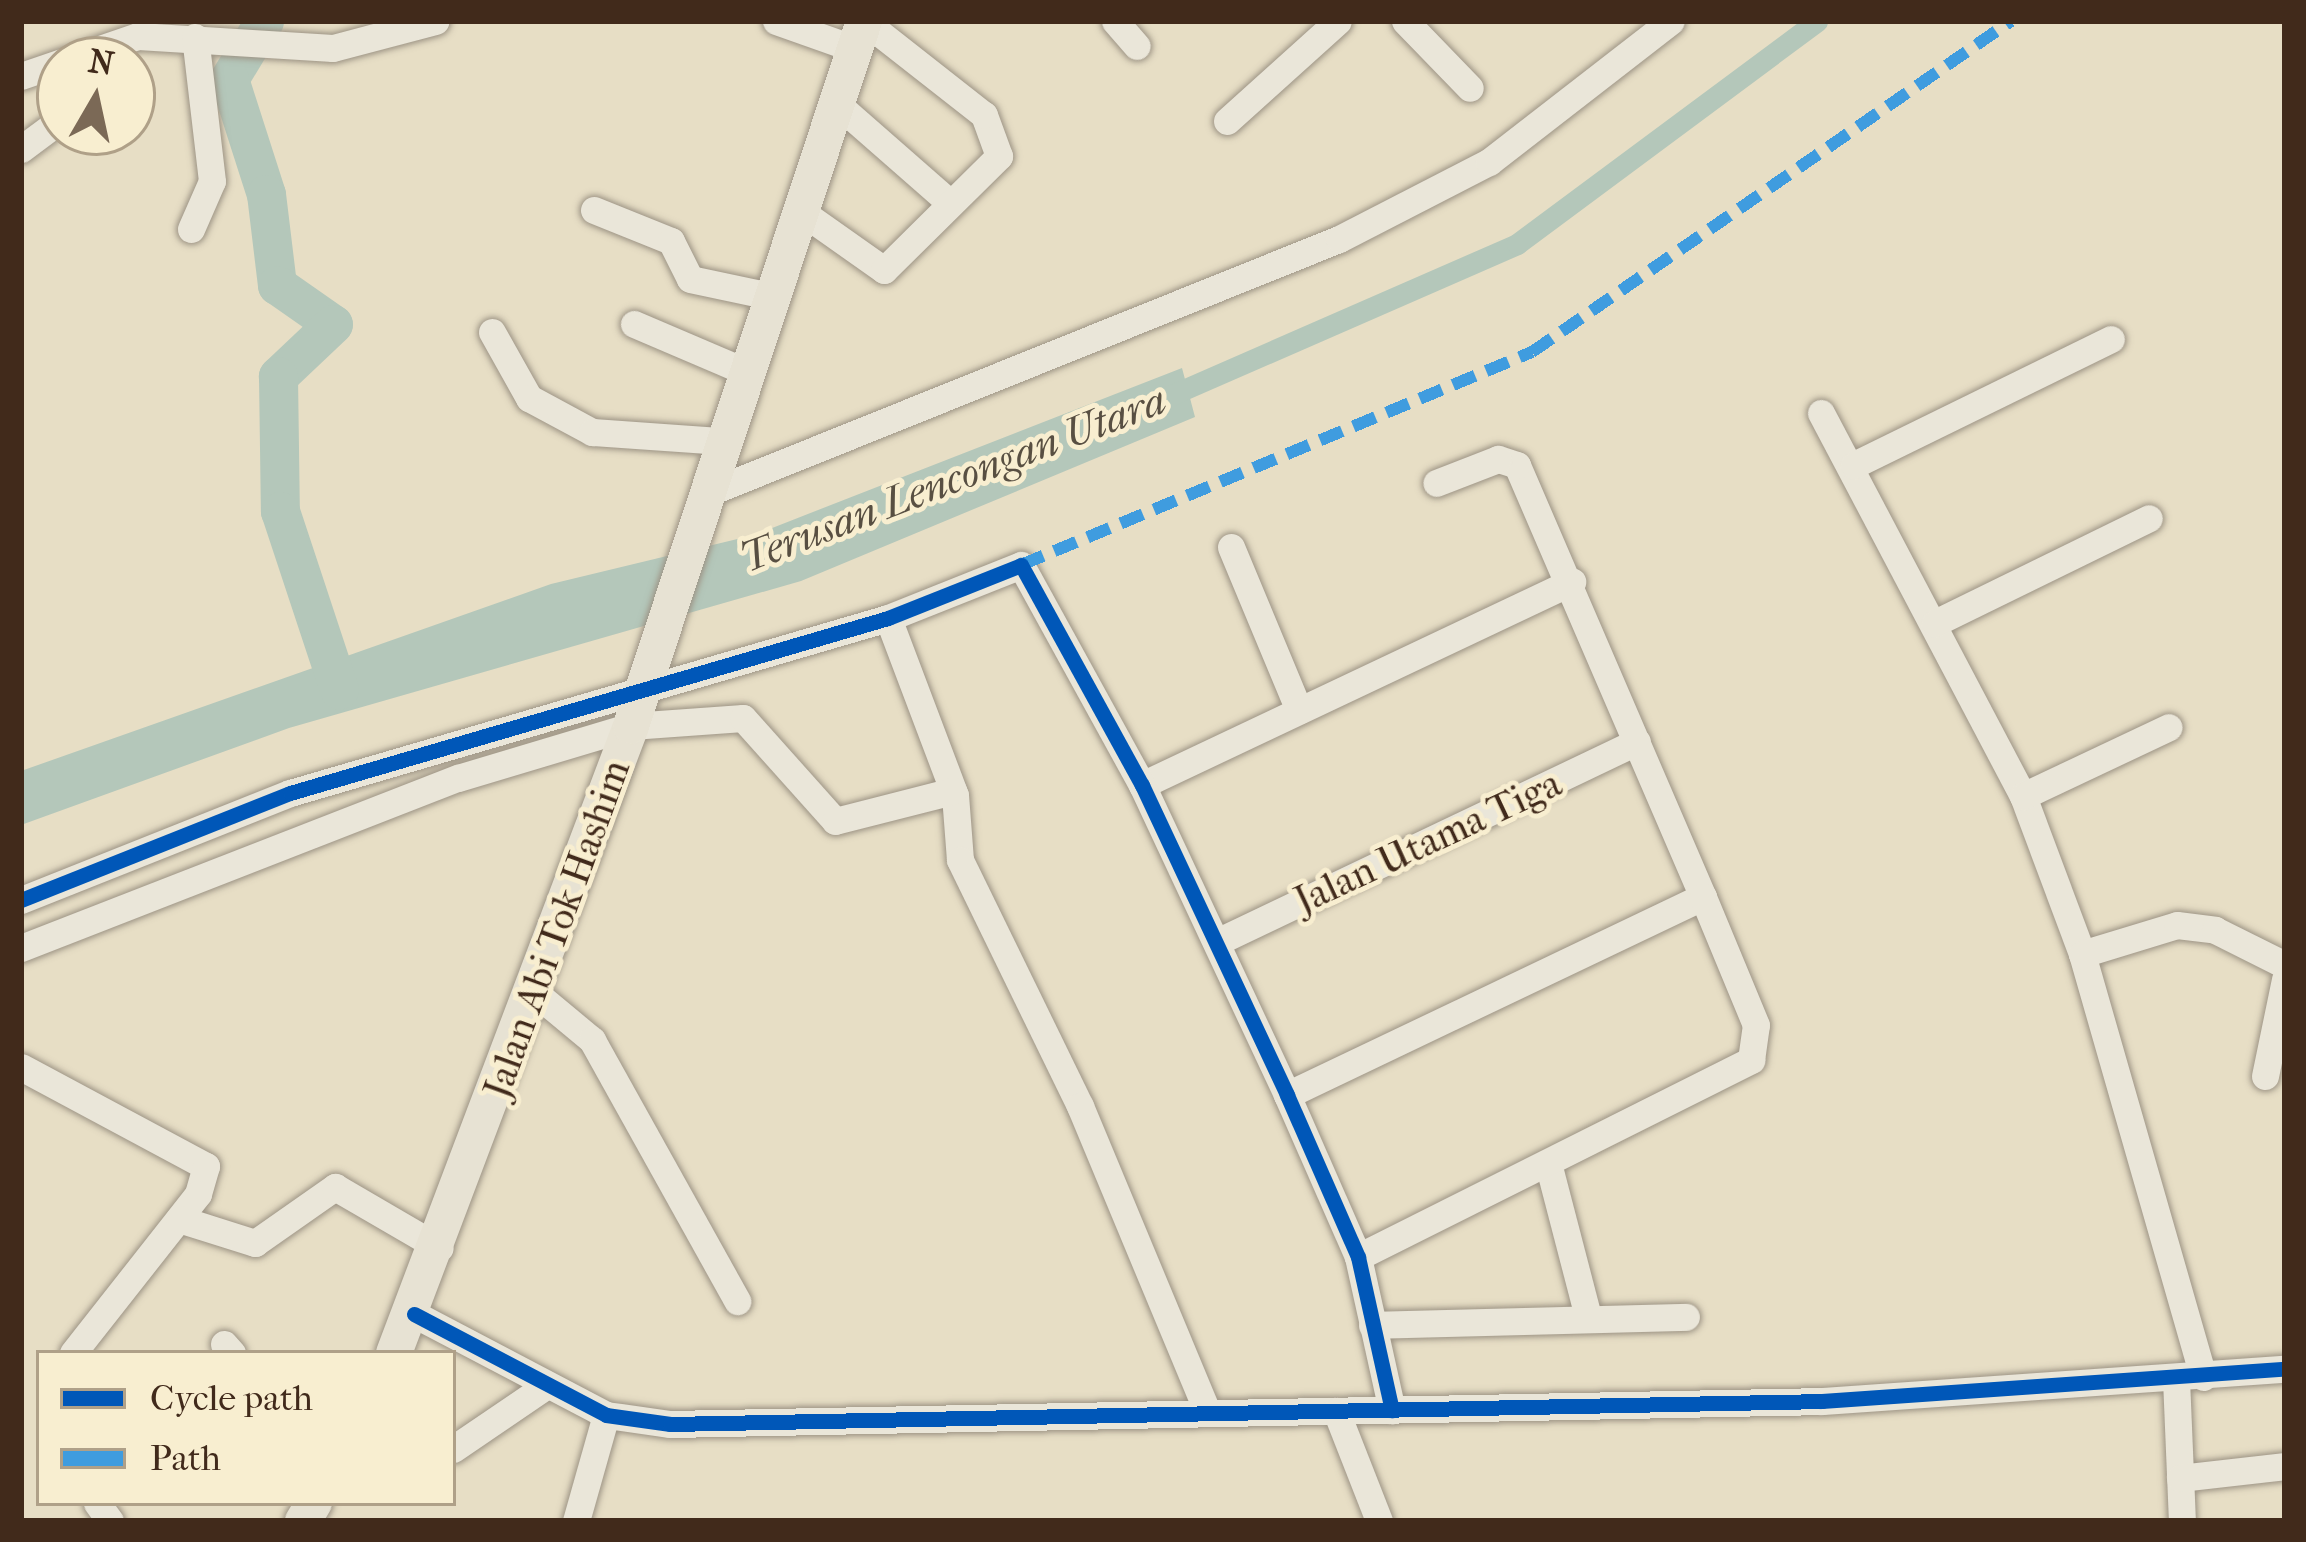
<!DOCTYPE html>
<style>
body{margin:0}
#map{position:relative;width:2306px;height:1542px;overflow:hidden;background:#e7dec5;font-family:"IM FELL French Canon",serif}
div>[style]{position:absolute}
.water>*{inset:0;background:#b4c7ba}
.canal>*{height:21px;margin:-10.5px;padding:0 10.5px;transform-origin:10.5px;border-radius:10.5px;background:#b4c7ba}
.river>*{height:39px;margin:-19.5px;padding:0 19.5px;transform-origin:19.5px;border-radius:19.5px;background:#b4c7ba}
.roads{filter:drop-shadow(0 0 3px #9d9485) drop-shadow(0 0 3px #9d9485)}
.minor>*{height:27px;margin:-13.5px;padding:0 13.5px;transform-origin:13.5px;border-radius:13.5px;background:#eae6d9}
.major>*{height:36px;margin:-18px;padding:0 18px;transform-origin:18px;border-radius:18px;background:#e7e2d3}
.quiet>*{height:12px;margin-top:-6px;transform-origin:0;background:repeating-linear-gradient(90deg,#3f9cdf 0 24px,transparent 0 36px)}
.cycleway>*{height:15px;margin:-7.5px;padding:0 7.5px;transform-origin:7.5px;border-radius:7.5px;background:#0057b8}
span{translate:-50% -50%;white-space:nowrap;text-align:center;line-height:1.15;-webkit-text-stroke:10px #f8eed0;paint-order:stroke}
.street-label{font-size:39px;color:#412a1b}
.water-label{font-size:42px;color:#584f42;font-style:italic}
.frame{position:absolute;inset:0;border:24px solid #412a1b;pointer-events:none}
.legend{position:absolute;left:36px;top:1350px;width:420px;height:156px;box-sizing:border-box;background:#f8eed0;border:3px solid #afa088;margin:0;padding:15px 21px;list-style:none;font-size:36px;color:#412a1b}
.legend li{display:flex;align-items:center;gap:24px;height:60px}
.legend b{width:60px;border:3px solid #afa088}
.north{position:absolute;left:36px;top:36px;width:120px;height:120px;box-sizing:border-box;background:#f8eed0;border:3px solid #afa088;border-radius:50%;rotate:9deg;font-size:33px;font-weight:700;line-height:48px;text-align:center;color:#412a1b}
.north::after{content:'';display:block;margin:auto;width:42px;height:54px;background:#7b6956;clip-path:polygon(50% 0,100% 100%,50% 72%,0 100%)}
</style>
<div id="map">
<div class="water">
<div style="clip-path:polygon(1182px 368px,1195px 417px,801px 581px,289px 728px,21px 825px,21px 771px,551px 584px,754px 535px)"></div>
</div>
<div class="canal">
<div style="left:1167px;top:397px;width:382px;rotate:-23.6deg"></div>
<div style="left:1517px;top:244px;width:374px;rotate:-36.6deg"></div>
</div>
<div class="river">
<div style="left:264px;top:21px;width:68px;rotate:121.1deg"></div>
<div style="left:229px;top:79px;width:121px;rotate:72.2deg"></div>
<div style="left:266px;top:194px;width:92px;rotate:83.1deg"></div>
<div style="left:277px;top:285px;width:68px;rotate:34.9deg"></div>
<div style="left:333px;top:324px;width:76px;rotate:136.6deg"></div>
<div style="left:278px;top:376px;width:135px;rotate:89.2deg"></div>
<div style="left:280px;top:511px;width:188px;rotate:71.7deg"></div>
</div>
<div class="roads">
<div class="minor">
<div style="left:776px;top:21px;width:84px;rotate:19.5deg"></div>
<div style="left:1115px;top:21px;width:33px;rotate:49deg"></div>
<div style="left:1405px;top:21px;width:93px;rotate:45.9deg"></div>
<div style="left:21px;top:76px;width:124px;rotate:-18.9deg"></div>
<div style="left:138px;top:36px;width:195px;rotate:3.5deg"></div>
<div style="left:333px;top:48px;width:106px;rotate:-14.8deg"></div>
<div style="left:836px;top:103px;width:149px;rotate:41.2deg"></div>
<div style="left:1227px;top:121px;width:149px;rotate:-42deg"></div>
<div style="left:21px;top:149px;width:49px;rotate:-36.6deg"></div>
<div style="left:594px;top:210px;width:83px;rotate:21.9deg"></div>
<div style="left:671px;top:241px;width:42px;rotate:63.4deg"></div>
<div style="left:690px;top:279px;width:82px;rotate:12deg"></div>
<div style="left:799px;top:210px;width:104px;rotate:35.2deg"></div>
<div style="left:884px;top:270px;width:162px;rotate:-44.7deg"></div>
<div style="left:999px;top:156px;width:44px;rotate:-110.1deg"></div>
<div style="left:984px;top:115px;width:152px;rotate:-141.9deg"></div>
<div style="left:191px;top:229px;width:52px;rotate:-66.4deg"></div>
<div style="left:212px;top:181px;width:145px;rotate:-96.7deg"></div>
<div style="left:634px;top:324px;width:120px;rotate:23.1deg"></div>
<div style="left:492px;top:332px;width:76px;rotate:60.7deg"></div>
<div style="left:529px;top:398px;width:72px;rotate:28.4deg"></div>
<div style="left:592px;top:432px;width:128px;rotate:4deg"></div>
<div style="left:1821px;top:413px;width:433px;rotate:62.2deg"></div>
<div style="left:2023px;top:796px;width:169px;rotate:69.5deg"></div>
<div style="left:2082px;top:954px;width:440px;rotate:74deg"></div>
<div style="left:1854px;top:465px;width:286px;rotate:-26.1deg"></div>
<div style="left:705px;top:494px;width:683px;rotate:-21.91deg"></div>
<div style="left:1339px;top:239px;width:169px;rotate:-27.2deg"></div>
<div style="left:1489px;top:162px;width:230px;rotate:-37.8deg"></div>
<div style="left:1231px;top:547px;width:177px;rotate:67.4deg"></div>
<div style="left:888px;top:618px;width:189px;rotate:69.3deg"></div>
<div style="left:955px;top:795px;width:65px;rotate:85.6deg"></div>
<div style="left:960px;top:860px;width:274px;rotate:64deg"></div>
<div style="left:1080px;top:1106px;width:330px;rotate:67.4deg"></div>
<div style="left:1935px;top:623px;width:238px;rotate:-26.1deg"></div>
<div style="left:1142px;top:785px;width:476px;rotate:-25.3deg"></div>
<div style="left:2023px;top:796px;width:161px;rotate:-25.3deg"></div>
<div style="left:21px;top:900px;width:289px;rotate:-21.7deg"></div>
<div style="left:290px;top:793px;width:623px;rotate:-16.31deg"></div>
<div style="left:888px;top:618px;width:143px;rotate:-21.7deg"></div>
<div style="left:1021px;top:565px;width:251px;rotate:61.2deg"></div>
<div style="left:1142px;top:785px;width:342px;rotate:64.9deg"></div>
<div style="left:1287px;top:1095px;width:177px;rotate:66.3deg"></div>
<div style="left:1358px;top:1257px;width:157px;rotate:77.5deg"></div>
<div style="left:1219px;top:941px;width:463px;rotate:-25.5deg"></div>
<div style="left:21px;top:948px;width:469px;rotate:-21.3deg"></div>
<div style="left:458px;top:778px;width:181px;rotate:-16.7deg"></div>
<div style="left:631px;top:726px;width:112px;rotate:-4.1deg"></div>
<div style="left:743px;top:718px;width:138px;rotate:48.2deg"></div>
<div style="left:835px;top:821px;width:122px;rotate:-14.3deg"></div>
<div style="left:2082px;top:954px;width:99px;rotate:-17deg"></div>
<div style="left:2177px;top:925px;width:38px;rotate:7deg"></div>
<div style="left:2215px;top:930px;width:78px;rotate:26.6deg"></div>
<div style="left:533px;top:991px;width:77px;rotate:39.7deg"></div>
<div style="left:592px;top:1040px;width:299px;rotate:60.9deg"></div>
<div style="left:21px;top:1067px;width:210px;rotate:28.2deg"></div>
<div style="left:206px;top:1166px;width:29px;rotate:106deg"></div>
<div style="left:198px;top:1194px;width:202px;rotate:128.2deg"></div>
<div style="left:2265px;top:1076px;width:99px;rotate:-78.3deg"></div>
<div style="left:1287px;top:1095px;width:461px;rotate:-25.5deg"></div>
<div style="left:1703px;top:897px;width:470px;rotate:-113.3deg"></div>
<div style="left:1517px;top:465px;width:20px;rotate:-162deg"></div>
<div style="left:1498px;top:459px;width:66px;rotate:158.8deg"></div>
<div style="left:1548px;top:1163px;width:155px;rotate:75.4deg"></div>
<div style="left:179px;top:1219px;width:80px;rotate:17.5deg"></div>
<div style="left:255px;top:1243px;width:98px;rotate:-35deg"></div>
<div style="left:335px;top:1187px;width:121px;rotate:30.2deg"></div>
<div style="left:1358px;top:1257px;width:440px;rotate:-26.6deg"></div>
<div style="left:1751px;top:1060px;width:35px;rotate:-82deg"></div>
<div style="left:1756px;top:1025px;width:139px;rotate:-112.5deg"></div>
<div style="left:414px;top:1314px;width:217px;rotate:27.7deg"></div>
<div style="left:606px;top:1415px;width:65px;rotate:8deg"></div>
<div style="left:670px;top:1424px;width:1152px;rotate:-1.14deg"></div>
<div style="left:1822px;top:1401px;width:464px;rotate:-4deg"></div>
<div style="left:1372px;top:1325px;width:314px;rotate:-1.5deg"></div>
<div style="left:224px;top:1344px;width:12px;rotate:48deg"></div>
<div style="left:2176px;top:1379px;width:142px;rotate:87.6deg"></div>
<div style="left:1336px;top:1411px;width:118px;rotate:68.6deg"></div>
<div style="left:453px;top:1449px;width:114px;rotate:-34.2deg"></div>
<div style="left:2180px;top:1478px;width:106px;rotate:-6.5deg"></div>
<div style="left:97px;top:1503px;width:22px;rotate:54deg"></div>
<div style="left:576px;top:1521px;width:110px;rotate:-74.2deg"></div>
</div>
<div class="major">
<div style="left:394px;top:1353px;width:670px;rotate:-69.29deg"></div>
<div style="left:631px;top:726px;width:743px;rotate:-71.71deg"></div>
<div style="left:303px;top:1521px;width:21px;rotate:-59deg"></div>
</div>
</div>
<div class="quiet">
<div style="left:1021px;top:565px;width:554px;rotate:-22.63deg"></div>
<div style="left:1532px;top:352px;width:582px;rotate:-34.65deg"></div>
</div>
<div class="cycleway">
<div style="left:21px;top:900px;width:289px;rotate:-21.7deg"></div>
<div style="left:290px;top:793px;width:623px;rotate:-16.31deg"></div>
<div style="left:888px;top:618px;width:143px;rotate:-21.7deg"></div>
<div style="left:1021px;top:565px;width:251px;rotate:61.2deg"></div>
<div style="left:1142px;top:785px;width:342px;rotate:64.9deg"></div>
<div style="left:1287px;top:1095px;width:177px;rotate:66.3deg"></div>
<div style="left:1358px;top:1257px;width:157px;rotate:77.5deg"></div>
<div style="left:414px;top:1314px;width:217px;rotate:27.7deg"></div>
<div style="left:606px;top:1415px;width:65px;rotate:8deg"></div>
<div style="left:670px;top:1424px;width:1152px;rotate:-1.14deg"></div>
<div style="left:1822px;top:1401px;width:464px;rotate:-4deg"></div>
</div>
<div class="street-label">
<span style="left:1428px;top:842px;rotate:-25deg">Jalan Utama Tiga</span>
<span style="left:557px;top:929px;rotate:-70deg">Jalan Abi Tok Hashim</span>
</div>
<div class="water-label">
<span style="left:953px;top:480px;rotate:-21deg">Terusan Lencongan Utara</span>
</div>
<div class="frame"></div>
<ul class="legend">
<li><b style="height:15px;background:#0057b8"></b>Cycle path</li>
<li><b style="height:15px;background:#3f9cdf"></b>Path</li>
</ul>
<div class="north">N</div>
</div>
